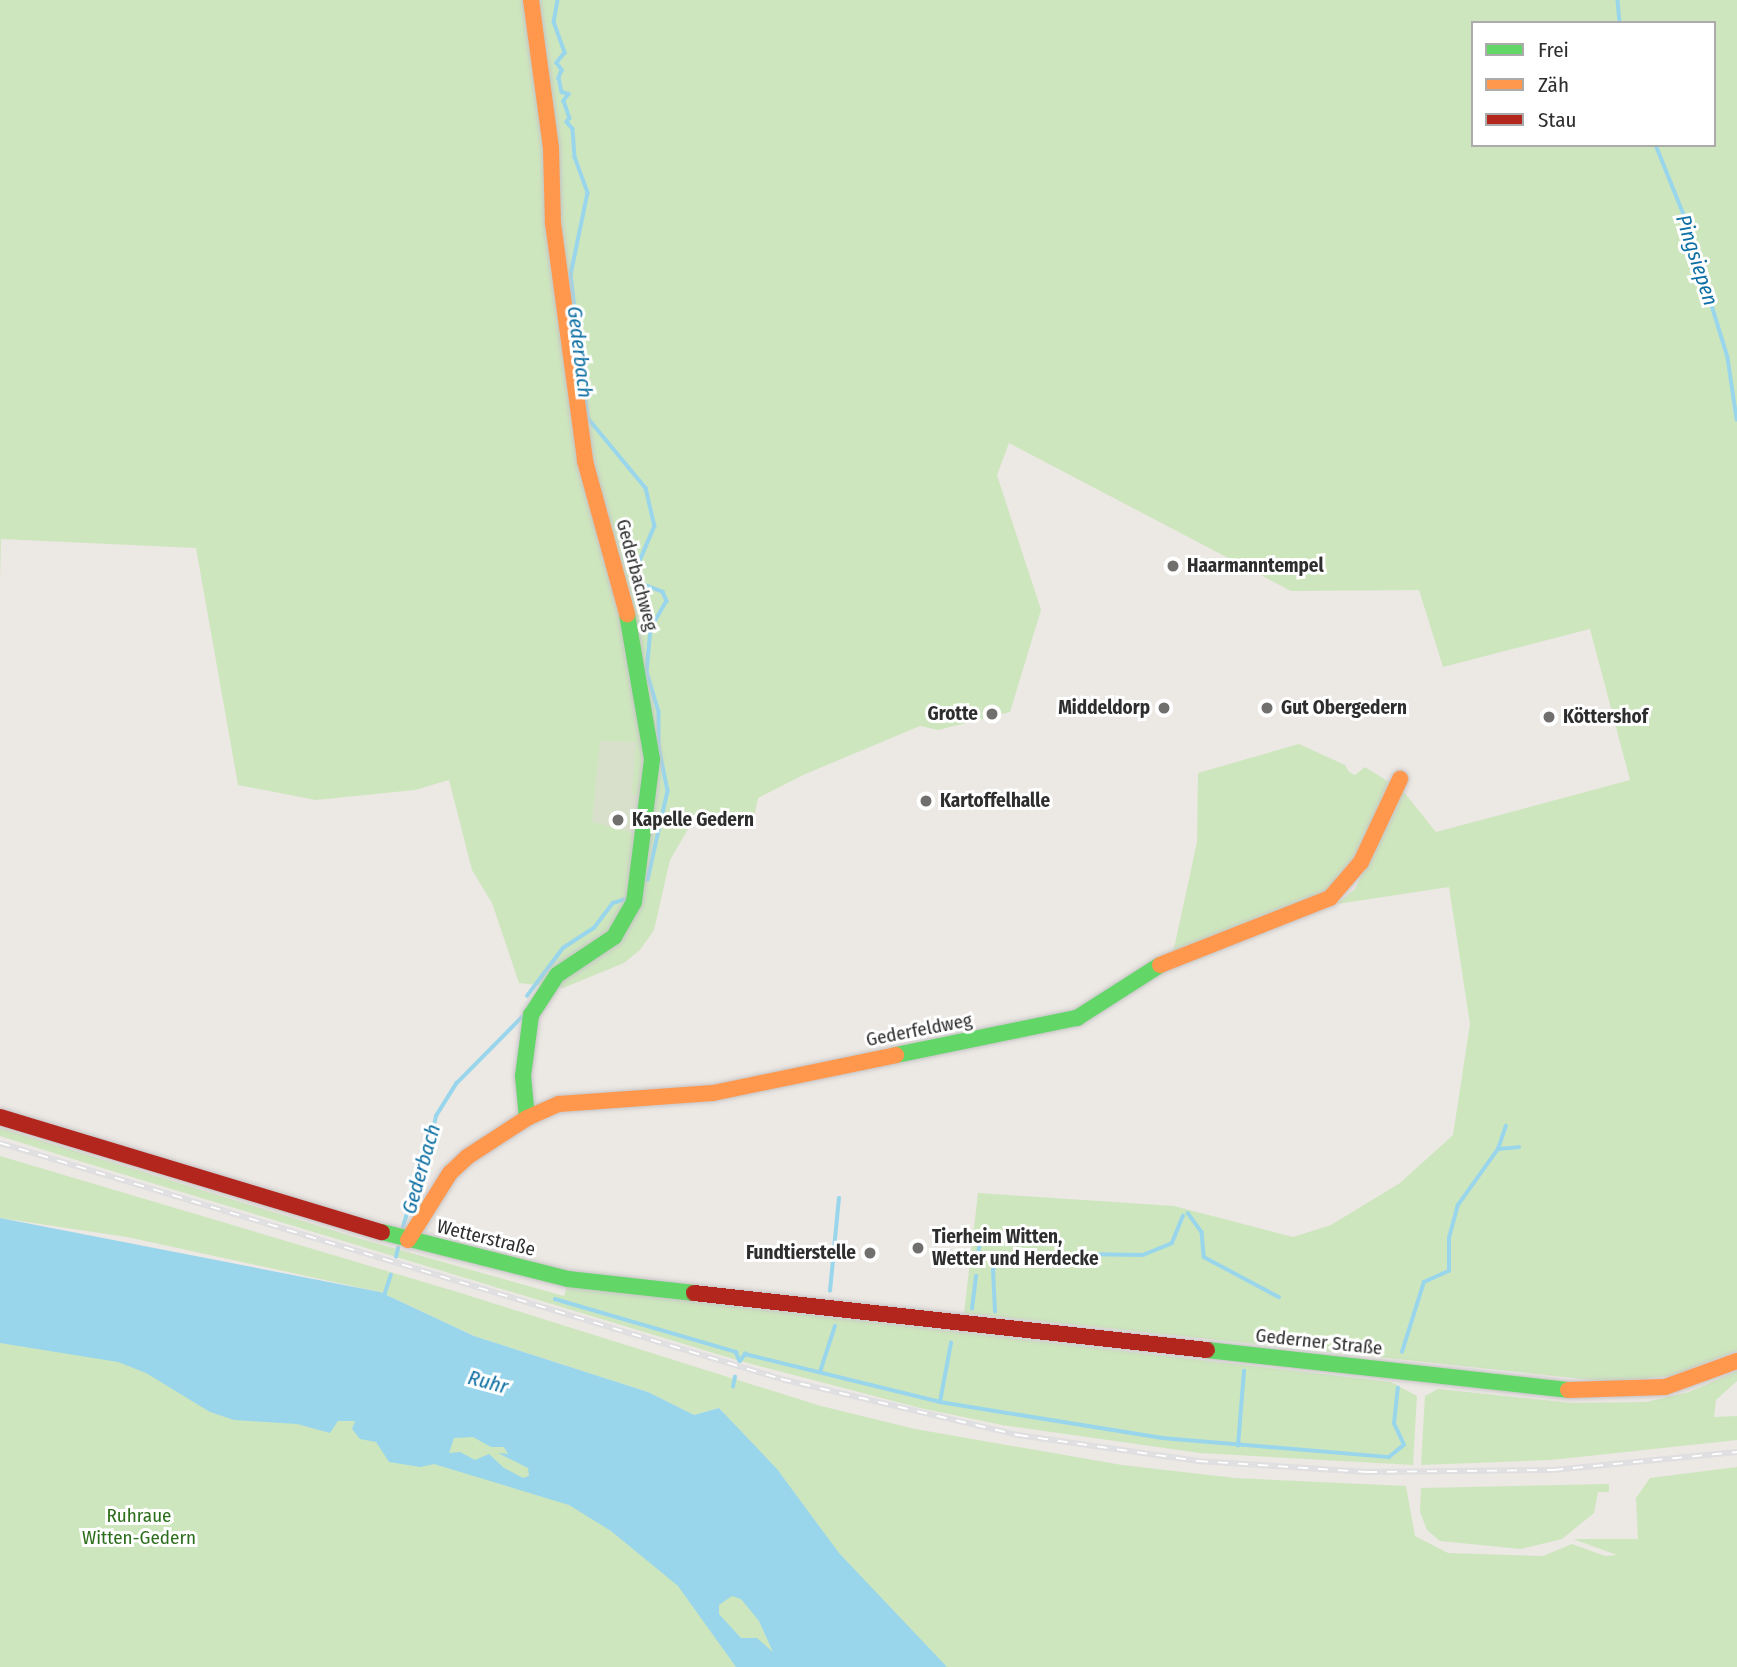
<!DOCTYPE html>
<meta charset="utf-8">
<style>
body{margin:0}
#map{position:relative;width:1737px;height:1667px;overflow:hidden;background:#ece8e4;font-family:"Fira Sans Condensed",sans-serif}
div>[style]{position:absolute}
.green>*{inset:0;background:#cee6be}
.cemetery>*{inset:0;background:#d8e0cc}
.water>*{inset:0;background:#99d6ec}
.stream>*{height:3.5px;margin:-1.75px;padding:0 1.75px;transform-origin:1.75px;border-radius:1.75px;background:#99d6ec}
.roads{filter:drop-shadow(0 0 2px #c5c4c5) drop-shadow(0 0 2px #c5c4c5)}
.fast>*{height:16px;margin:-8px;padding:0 8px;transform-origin:8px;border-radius:8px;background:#63d668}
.slow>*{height:16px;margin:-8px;padding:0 8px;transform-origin:8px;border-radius:8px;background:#ff974d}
.jam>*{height:16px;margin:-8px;padding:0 8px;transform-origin:8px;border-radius:8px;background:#b3261e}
.rail>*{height:6px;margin-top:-3px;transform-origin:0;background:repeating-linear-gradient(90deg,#fff 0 10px,#dfdfe1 0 20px);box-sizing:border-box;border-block:2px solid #dfdfe1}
.dots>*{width:19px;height:19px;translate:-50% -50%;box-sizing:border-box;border:4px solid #fff;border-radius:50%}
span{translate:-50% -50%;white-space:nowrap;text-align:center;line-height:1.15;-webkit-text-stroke:6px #fff;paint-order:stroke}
.poi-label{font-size:19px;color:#2e2e2e;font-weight:700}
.left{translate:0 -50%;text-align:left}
.right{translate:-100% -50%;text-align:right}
.street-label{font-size:19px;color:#2e2e2e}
.park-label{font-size:19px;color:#2c6e1b}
.water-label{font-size:21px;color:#0d6fa3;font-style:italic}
.legend{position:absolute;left:1471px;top:21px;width:245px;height:126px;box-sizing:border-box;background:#fff;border:2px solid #ababab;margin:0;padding:9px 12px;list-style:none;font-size:21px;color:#2e2e2e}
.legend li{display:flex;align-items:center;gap:14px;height:35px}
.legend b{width:35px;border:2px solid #ababab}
</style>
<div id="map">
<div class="green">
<div style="clip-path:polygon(evenodd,0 0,1737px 0,1737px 1351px,1670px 1376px,1612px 1382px,964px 1313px,978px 1193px,1174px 1206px,1293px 1237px,1331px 1225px,1400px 1183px,1453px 1135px,1470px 1024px,1449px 887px,1337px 904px,1355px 889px,1403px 791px,1436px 832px,1630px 780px,1590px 629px,1443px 667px,1419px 590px,1291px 591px,1009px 443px,997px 475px,1041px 610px,1010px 712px,938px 730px,920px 726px,803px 775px,758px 798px,753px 822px,709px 815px,691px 824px,670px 860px,654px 930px,640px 950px,624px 963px,563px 988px,519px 983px,492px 903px,472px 870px,449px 780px,415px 790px,316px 800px,238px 785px,196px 548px,1px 539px,0 584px,0 0,1473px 23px,1714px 23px,1714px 145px,1473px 145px,1473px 23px)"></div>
<div style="clip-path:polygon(1299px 744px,1345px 765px,1349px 772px,1355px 775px,1365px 767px,1389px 782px,1353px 862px,1323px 893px,1173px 953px,1197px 842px,1198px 773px)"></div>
<div style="clip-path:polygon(0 1128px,361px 1239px,564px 1296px,567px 1287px,1391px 1382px,1417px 1396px,1413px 1465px,1200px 1453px,1002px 1425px,920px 1408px,740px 1361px,89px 1164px,0 1136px)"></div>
<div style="clip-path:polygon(0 1156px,454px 1291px,821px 1406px,915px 1429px,1122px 1465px,1235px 1478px,1406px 1486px,1415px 1536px,1448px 1553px,1543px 1556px,1572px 1544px,1605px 1556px,1617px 1555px,1573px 1539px,1638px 1539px,1636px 1498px,1650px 1478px,1737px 1467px,1737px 1667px,0 1667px,0 1340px,108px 1357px,347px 1412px,442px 1425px,527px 1450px,724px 1413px,719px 1408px,694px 1415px,648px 1392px,474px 1336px,380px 1292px,127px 1237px,0 1218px)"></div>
<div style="clip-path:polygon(1737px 1371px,1737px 1381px,1716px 1400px,1714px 1417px,1737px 1416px,1737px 1440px,1551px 1460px,1421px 1465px,1425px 1396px,1438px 1389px,1572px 1403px,1646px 1402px,1689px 1392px)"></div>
<div style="clip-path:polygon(1609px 1484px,1609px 1492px,1598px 1492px,1594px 1513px,1562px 1539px,1521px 1549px,1440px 1541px,1427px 1530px,1420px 1512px,1421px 1488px)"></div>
</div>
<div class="cemetery">
<div style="clip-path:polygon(600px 741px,636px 742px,632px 794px,640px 796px,638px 834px,592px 822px)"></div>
</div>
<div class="water">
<div style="clip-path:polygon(evenodd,0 1218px,380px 1292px,474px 1336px,648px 1392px,694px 1415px,719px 1408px,777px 1469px,839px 1553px,947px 1667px,736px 1667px,678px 1586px,611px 1531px,569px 1505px,434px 1464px,420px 1467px,389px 1462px,376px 1442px,360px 1439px,352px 1429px,355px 1421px,338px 1421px,330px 1433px,297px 1424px,234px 1420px,210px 1412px,146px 1373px,118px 1362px,0 1343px,0 1218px,473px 1437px,491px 1447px,504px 1447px,508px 1454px,498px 1453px,528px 1468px,529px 1476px,523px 1478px,504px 1468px,489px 1454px,475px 1460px,460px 1452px,449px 1453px,454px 1438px,473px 1437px,0 1218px,732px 1596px,741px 1599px,759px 1621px,773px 1652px,757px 1638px,741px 1638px,719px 1614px,719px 1605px,732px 1596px)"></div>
</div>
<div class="stream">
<div style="left:558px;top:0;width:22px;rotate:100deg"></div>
<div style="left:554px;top:22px;width:33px;rotate:70deg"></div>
<div style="left:565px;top:53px;width:13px;rotate:129deg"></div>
<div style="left:557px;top:63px;width:9px;rotate:54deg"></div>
<div style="left:562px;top:70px;width:9px;rotate:111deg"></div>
<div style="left:559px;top:78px;width:14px;rotate:78deg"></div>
<div style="left:562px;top:92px;width:7px;rotate:16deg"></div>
<div style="left:569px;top:94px;width:9px;rotate:126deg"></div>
<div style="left:564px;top:101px;width:18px;rotate:71deg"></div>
<div style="left:570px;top:118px;width:5px;rotate:127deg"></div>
<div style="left:567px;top:122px;width:9px;rotate:49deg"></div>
<div style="left:573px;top:129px;width:28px;rotate:86deg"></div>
<div style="left:575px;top:157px;width:38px;rotate:70deg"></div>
<div style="left:588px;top:193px;width:84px;rotate:101.7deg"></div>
<div style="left:571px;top:275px;width:144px;rotate:83.2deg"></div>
<div style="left:588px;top:418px;width:91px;rotate:50.4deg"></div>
<div style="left:646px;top:488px;width:39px;rotate:77deg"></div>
<div style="left:655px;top:526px;width:59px;rotate:113.1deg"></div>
<div style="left:632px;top:580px;width:33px;rotate:21deg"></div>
<div style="left:663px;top:592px;width:10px;rotate:66deg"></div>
<div style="left:667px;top:601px;width:32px;rotate:120deg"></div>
<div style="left:651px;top:629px;width:43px;rotate:95.3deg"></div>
<div style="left:647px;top:672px;width:42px;rotate:73.3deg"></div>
<div style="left:659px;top:712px;width:35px;rotate:90deg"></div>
<div style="left:659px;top:747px;width:45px;rotate:78.4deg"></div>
<div style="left:668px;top:791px;width:91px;rotate:102.7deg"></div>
<div style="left:1618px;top:0;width:23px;rotate:85deg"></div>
<div style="left:1656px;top:145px;width:78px;rotate:68.1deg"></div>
<div style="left:1685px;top:217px;width:147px;rotate:73deg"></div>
<div style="left:1728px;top:358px;width:62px;rotate:81.6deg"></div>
<div style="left:527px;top:996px;width:60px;rotate:-53.1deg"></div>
<div style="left:563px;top:948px;width:37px;rotate:-33deg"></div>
<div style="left:594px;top:928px;width:31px;rotate:-53deg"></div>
<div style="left:613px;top:903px;width:17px;rotate:-17deg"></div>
<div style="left:1498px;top:1149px;width:21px;rotate:-5deg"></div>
<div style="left:1188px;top:1213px;width:24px;rotate:54deg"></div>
<div style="left:1202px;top:1232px;width:25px;rotate:85deg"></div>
<div style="left:1204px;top:1257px;width:85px;rotate:28.1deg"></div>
<div style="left:403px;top:1227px;width:46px;rotate:-73.5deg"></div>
<div style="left:416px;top:1183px;width:18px;rotate:-61deg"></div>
<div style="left:425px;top:1167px;width:52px;rotate:-77.8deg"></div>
<div style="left:436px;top:1116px;width:39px;rotate:-58deg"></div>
<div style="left:457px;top:1083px;width:93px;rotate:-45.4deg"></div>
<div style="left:396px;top:1257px;width:9px;rotate:-77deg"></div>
<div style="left:977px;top:1261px;width:19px;rotate:-81deg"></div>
<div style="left:830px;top:1291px;width:93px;rotate:-84.5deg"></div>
<div style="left:383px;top:1299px;width:25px;rotate:-72deg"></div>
<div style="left:555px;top:1299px;width:189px;rotate:16.3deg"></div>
<div style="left:736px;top:1352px;width:10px;rotate:66deg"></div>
<div style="left:740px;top:1361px;width:9px;rotate:-54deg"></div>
<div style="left:745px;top:1354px;width:201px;rotate:13.8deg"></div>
<div style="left:940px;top:1402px;width:225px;rotate:9.2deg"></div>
<div style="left:1162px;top:1438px;width:228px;rotate:4.8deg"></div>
<div style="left:1389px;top:1457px;width:19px;rotate:-39deg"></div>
<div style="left:1404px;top:1445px;width:23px;rotate:-115deg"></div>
<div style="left:1394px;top:1424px;width:36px;rotate:-84deg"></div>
<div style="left:972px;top:1309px;width:33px;rotate:-83deg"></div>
<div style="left:995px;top:1312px;width:42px;rotate:-92.7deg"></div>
<div style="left:993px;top:1270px;width:15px;rotate:-58deg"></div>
<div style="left:1001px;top:1257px;width:33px;rotate:7deg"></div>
<div style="left:1034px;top:1261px;width:46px;rotate:-8.8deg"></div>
<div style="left:1079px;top:1254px;width:64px;rotate:0.9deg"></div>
<div style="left:1143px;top:1255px;width:31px;rotate:-22deg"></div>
<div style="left:1172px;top:1243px;width:29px;rotate:-68deg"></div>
<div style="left:1402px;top:1352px;width:73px;rotate:-72.6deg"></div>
<div style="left:1424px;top:1282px;width:27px;rotate:-24deg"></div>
<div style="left:1449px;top:1271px;width:33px;rotate:-90deg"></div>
<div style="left:1449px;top:1238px;width:34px;rotate:-75deg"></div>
<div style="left:1458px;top:1205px;width:69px;rotate:-54.5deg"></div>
<div style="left:1498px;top:1149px;width:24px;rotate:-71deg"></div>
<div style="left:820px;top:1372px;width:48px;rotate:-71.9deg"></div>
<div style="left:733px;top:1387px;width:10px;rotate:-79deg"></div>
<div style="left:940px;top:1402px;width:60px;rotate:-79.4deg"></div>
<div style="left:1238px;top:1446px;width:75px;rotate:-85.4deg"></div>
</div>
<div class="roads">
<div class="fast">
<div style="left:896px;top:1055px;width:185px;rotate:-11.6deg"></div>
<div style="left:1077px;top:1018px;width:98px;rotate:-32.6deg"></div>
<div style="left:527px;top:1118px;width:42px;rotate:-95.4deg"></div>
<div style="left:523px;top:1076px;width:62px;rotate:-82.5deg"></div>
<div style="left:531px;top:1015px;width:48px;rotate:-57deg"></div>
<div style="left:557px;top:975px;width:69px;rotate:-33.7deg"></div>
<div style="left:614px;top:937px;width:40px;rotate:-60.3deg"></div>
<div style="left:634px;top:902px;width:144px;rotate:-82.8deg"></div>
<div style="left:652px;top:759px;width:147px;rotate:-99.8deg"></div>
<div style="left:382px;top:1232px;width:192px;rotate:14.2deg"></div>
<div style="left:568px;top:1279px;width:127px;rotate:6.3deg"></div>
<div style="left:1207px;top:1350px;width:363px;rotate:6.3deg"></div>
</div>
<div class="slow">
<div style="left:531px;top:0;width:149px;rotate:82.3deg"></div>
<div style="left:551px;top:148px;width:75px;rotate:88.5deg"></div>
<div style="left:553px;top:223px;width:240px;rotate:82.3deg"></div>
<div style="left:585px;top:461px;width:159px;rotate:74.6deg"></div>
<div style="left:1160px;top:965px;width:183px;rotate:-21.5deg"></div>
<div style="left:1330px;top:898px;width:48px;rotate:-49.3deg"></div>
<div style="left:1361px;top:862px;width:92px;rotate:-64.8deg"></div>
<div style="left:408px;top:1240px;width:79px;rotate:-57.9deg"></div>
<div style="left:450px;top:1173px;width:23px;rotate:-43deg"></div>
<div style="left:467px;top:1157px;width:72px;rotate:-33deg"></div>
<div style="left:527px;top:1118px;width:35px;rotate:-24deg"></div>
<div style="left:559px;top:1104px;width:154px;rotate:-4.1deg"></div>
<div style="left:713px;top:1093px;width:187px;rotate:-11.7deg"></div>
<div style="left:1568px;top:1390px;width:97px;rotate:-1.8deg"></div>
<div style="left:1665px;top:1387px;width:77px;rotate:-19.9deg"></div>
</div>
<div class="jam">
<div style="left:0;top:1117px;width:399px;rotate:16.8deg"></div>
<div style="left:694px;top:1293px;width:516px;rotate:6.34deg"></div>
</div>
</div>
<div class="rail">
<div style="left:0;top:1143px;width:816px;rotate:16.81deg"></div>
<div style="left:781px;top:1379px;width:244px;rotate:13.3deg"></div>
<div style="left:1018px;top:1435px;width:182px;rotate:8.2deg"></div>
<div style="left:1198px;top:1461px;width:169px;rotate:3.7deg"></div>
<div style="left:1367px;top:1472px;width:186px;rotate:-0.6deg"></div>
<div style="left:1553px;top:1470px;width:185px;rotate:-5.6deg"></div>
</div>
<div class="dots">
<div style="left:1173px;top:566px;background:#706f6e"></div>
<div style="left:1164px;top:708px;background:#706f6e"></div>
<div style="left:1267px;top:708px;background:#706f6e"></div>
<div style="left:992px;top:714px;background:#706f6e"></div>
<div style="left:1549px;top:717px;background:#706f6e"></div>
<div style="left:926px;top:801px;background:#706f6e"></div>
<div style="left:618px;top:820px;background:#706f6e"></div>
<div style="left:918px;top:1248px;background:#706f6e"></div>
<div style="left:870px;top:1253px;background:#706f6e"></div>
</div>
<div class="poi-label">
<span class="left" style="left:1187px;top:566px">Haarmanntempel</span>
<span class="right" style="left:1150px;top:708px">Middeldorp</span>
<span class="left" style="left:1281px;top:708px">Gut Obergedern</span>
<span class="right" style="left:978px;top:714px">Grotte</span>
<span class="left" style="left:1563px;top:717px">Köttershof</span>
<span class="left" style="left:940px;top:801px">Kartoffelhalle</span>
<span class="left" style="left:632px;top:820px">Kapelle Gedern</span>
<span class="left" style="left:932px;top:1248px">Tierheim Witten,<br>Wetter und Herdecke</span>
<span class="right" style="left:856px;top:1253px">Fundtierstelle</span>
</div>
<div class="street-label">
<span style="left:637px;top:575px;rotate:75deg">Gederbachweg</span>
<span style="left:919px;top:1030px;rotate:-11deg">Gederfeldweg</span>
<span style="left:486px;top:1238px;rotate:14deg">Wetterstraße</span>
<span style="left:1319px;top:1342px;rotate:6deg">Gederner Straße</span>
</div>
<div class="park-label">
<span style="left:139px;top:1527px">Ruhraue<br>Witten-Gedern</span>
</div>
<div class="water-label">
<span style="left:1697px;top:260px;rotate:72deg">Pingsiepen</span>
<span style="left:580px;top:352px;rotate:83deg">Gederbach</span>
<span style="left:421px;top:1169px;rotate:-74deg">Gederbach</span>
<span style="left:488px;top:1382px;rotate:15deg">Ruhr</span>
</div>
<ul class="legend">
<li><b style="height:9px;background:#63d668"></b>Frei</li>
<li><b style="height:9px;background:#ff974d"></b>Zäh</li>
<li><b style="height:9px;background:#b3261e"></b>Stau</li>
</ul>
</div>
